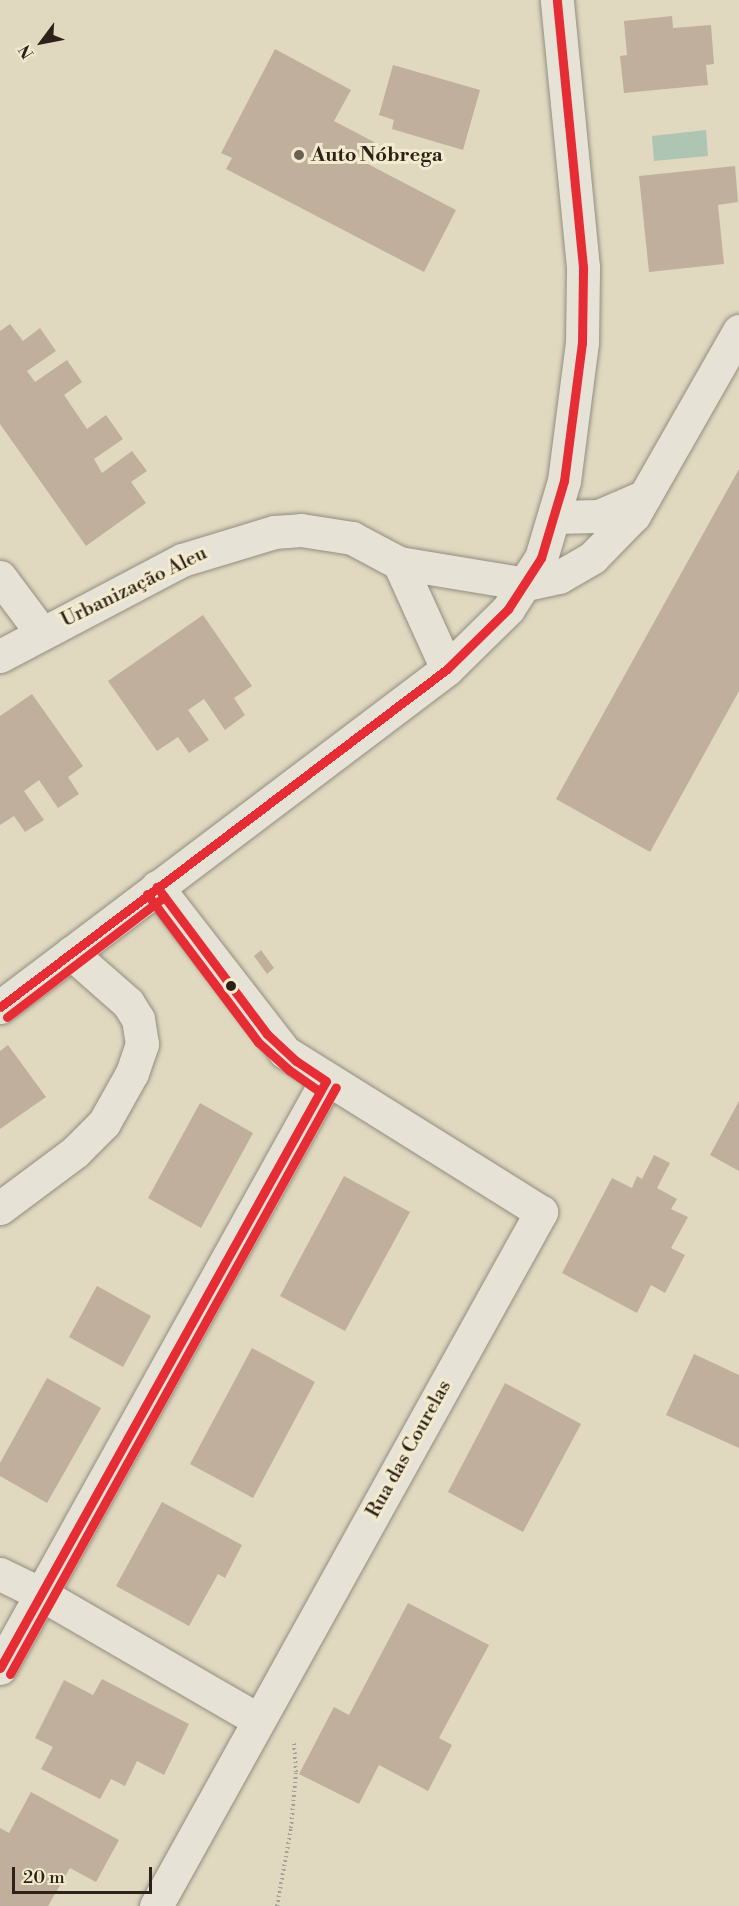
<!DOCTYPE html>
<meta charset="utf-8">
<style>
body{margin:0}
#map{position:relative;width:739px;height:1906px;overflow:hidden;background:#e0d9c0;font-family:"Libre Bodoni",serif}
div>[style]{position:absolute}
.water>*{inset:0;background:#aec5b4}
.building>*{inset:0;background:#bfaf9c}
.path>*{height:4px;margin-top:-2px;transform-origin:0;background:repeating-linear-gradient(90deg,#a4a096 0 1.5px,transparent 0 4.5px)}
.roads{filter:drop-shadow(0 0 2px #938d7f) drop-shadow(0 0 2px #938d7f)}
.minor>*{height:33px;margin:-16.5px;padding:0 16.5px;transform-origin:16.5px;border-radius:16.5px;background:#e6e2d6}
.tertiary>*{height:33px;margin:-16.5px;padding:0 16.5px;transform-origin:16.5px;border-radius:16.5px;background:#e6e2d6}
.bus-1>*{height:9px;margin:-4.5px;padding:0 4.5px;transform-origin:4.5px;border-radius:4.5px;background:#e62c34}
.bus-2>*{height:9px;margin:-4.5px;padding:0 4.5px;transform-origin:4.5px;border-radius:4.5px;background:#e62c34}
.dots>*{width:16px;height:16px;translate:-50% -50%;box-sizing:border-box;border:3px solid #f3ebce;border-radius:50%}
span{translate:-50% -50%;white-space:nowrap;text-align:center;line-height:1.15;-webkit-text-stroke:6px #f3ebce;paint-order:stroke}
.poi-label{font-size:20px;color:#2e2118;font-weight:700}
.left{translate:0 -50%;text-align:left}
.street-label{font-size:20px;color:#2e2118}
.north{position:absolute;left:12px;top:12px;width:60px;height:60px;-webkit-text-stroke:4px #f3ebce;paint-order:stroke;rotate:238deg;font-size:16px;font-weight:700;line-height:24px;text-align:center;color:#2e2118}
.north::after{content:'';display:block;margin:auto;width:21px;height:27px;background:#2e2118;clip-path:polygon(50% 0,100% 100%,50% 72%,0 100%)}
.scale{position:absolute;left:12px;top:1867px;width:140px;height:27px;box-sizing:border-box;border:3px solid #2e2118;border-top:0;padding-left:8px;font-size:18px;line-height:21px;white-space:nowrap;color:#2e2118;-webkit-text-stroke:4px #f3ebce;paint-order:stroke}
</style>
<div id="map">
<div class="water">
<div style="clip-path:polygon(706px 130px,708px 156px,654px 161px,652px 136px)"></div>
</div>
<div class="building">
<div style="clip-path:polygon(672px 16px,673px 28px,711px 25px,714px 64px,706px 65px,708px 85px,624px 93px,620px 56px,627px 55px,624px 21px)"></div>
<div style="clip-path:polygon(275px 49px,351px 90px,334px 121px,374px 142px,364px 162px,456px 210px,424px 272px,226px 169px,232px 158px,221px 153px)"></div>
<div style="clip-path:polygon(393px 65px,480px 90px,463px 150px,392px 129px,394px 120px,379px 115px)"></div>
<div style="clip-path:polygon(735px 166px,738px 202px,718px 205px,724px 264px,649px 272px,639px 176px)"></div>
<div style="clip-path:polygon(10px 324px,23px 341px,40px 328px,56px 351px,27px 371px,35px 382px,67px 360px,82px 382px,64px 395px,87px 429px,106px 415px,123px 439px,94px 459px,102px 473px,132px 451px,147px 471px,131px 482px,146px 503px,86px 546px,0 424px,0 331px)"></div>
<div style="clip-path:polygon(739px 469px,739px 691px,650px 852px,556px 799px)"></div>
<div style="clip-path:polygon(203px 615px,252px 686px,234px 698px,245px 715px,225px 730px,204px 699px,188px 710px,209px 740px,189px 753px,178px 737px,157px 751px,108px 681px)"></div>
<div style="clip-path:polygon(32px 694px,83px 766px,68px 777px,79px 794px,58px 808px,39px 780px,24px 791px,44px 820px,25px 832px,14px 816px,0 825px,0 716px)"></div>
<div style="clip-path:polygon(261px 950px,274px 968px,267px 974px,254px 956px)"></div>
<div style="clip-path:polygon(8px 1045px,46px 1097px,0 1129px,0 1051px)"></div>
<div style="clip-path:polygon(739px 1101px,739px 1171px,710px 1155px)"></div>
<div style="clip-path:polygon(200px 1103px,253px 1133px,201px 1228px,148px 1198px)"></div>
<div style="clip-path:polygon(654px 1155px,670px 1163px,657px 1188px,677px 1199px,671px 1209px,688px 1217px,671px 1248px,685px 1255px,665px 1293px,651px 1285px,637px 1313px,562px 1273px,612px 1178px,632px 1188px,637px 1176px,642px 1179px)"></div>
<div style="clip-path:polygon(344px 1176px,410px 1212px,345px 1331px,280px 1296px)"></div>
<div style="clip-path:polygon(97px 1286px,151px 1316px,123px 1367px,69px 1337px)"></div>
<div style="clip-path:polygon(252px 1348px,315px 1382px,253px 1498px,190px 1464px)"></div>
<div style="clip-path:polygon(694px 1354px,739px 1375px,739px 1448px,666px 1415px)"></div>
<div style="clip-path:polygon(47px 1378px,101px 1408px,47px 1503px,0 1476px,0 1463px)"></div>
<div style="clip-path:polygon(505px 1383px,581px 1424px,523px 1532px,448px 1492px)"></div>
<div style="clip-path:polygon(162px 1502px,242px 1545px,225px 1578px,218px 1574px,189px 1626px,116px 1586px)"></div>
<div style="clip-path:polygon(408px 1603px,489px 1645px,439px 1738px,452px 1745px,428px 1791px,379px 1765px,359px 1804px,299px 1774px,334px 1707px,349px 1715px)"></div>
<div style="clip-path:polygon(102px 1679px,189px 1724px,164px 1775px,137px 1761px,125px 1786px,111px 1779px,100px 1799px,41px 1769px,53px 1747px,35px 1738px,64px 1680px,93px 1695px)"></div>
<div style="clip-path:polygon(31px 1792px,119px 1840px,96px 1882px,70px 1868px,48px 1906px,0 1906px,0 1828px,9px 1833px)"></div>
</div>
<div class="path">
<div style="left:277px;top:1906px;width:79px;rotate:-79.8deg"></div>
<div style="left:291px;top:1828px;width:56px;rotate:-84.9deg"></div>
<div style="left:296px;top:1772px;width:29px;rotate:-94deg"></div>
</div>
<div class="roads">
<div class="minor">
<div style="left:555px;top:517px;width:44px;rotate:-1.3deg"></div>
<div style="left:599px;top:516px;width:50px;rotate:-23.5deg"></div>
<div style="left:399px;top:563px;width:116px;rotate:65.6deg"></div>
<div style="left:0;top:577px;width:69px;rotate:53.3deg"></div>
<div style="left:0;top:656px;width:206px;rotate:-27.8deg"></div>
<div style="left:182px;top:560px;width:96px;rotate:-16.9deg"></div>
<div style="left:274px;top:532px;width:27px;rotate:-4deg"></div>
<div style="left:301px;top:530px;width:52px;rotate:8.9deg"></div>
<div style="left:352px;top:538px;width:53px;rotate:28deg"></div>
<div style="left:399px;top:563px;width:129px;rotate:9.4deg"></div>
<div style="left:526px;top:584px;width:34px;rotate:-12deg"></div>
<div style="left:559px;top:577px;width:39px;rotate:-30deg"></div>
<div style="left:593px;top:557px;width:59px;rotate:-45.7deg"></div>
<div style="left:634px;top:515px;width:212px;rotate:-60.3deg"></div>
<div style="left:0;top:1208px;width:94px;rotate:-36.7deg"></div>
<div style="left:75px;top:1152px;width:41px;rotate:-45deg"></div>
<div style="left:104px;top:1123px;width:57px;rotate:-60.8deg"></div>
<div style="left:132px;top:1073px;width:31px;rotate:-71deg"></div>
<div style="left:142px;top:1044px;width:25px;rotate:-99deg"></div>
<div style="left:138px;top:1019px;width:19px;rotate:-122deg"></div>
<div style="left:128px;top:1003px;width:76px;rotate:-138.7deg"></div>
<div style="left:0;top:1574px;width:46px;rotate:26deg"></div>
<div style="left:41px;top:1594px;width:251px;rotate:30.1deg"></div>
<div style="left:0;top:1668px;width:671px;rotate:-60.95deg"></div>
<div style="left:156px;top:1906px;width:794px;rotate:-60.98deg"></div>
<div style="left:541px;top:1212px;width:302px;rotate:-148deg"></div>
<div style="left:285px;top:1052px;width:209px;rotate:-127.8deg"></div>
</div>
<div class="tertiary">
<div style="left:0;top:1007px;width:560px;rotate:-37.09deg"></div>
<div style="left:447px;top:669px;width:86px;rotate:-44.5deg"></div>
<div style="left:508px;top:609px;width:61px;rotate:-57.1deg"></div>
<div style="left:541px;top:558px;width:80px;rotate:-73.4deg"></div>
<div style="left:564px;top:481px;width:139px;rotate:-82.6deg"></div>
<div style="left:582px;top:343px;width:76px;rotate:-89.2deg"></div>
<div style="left:583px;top:267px;width:268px;rotate:-95.6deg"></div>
</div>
</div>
<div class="bus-1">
<div style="left:0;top:1007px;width:560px;rotate:-37.09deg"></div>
<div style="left:447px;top:669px;width:86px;rotate:-44.5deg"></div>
<div style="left:508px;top:609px;width:61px;rotate:-57.1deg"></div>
<div style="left:541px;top:558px;width:80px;rotate:-73.4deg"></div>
<div style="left:564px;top:481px;width:139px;rotate:-82.6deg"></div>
<div style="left:582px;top:343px;width:76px;rotate:-89.2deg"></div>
<div style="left:583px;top:267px;width:268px;rotate:-95.6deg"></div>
<div style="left:0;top:1668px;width:671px;rotate:-60.95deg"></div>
<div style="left:326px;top:1081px;width:36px;rotate:-146deg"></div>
<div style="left:296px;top:1061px;width:40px;rotate:-137deg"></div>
<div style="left:267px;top:1034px;width:184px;rotate:-126.8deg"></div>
</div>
<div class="bus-2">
<div style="left:147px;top:894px;width:185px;rotate:53.1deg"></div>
<div style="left:258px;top:1042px;width:42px;rotate:42.1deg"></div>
<div style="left:289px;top:1070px;width:37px;rotate:35deg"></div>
<div style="left:7px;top:1017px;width:198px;rotate:-37.4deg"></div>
<div style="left:10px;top:1674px;width:671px;rotate:-60.95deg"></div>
</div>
<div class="dots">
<div style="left:299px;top:155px;background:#6c6153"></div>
<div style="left:231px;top:986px;background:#2e2118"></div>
</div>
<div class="poi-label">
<span class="left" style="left:311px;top:155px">Auto Nóbrega</span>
</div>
<div class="street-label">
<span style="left:134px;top:587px;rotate:-26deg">Urbanização Aleu</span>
<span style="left:409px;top:1449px;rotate:-61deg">Rua das Courelas</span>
</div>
<div class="north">N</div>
<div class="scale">20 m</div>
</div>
